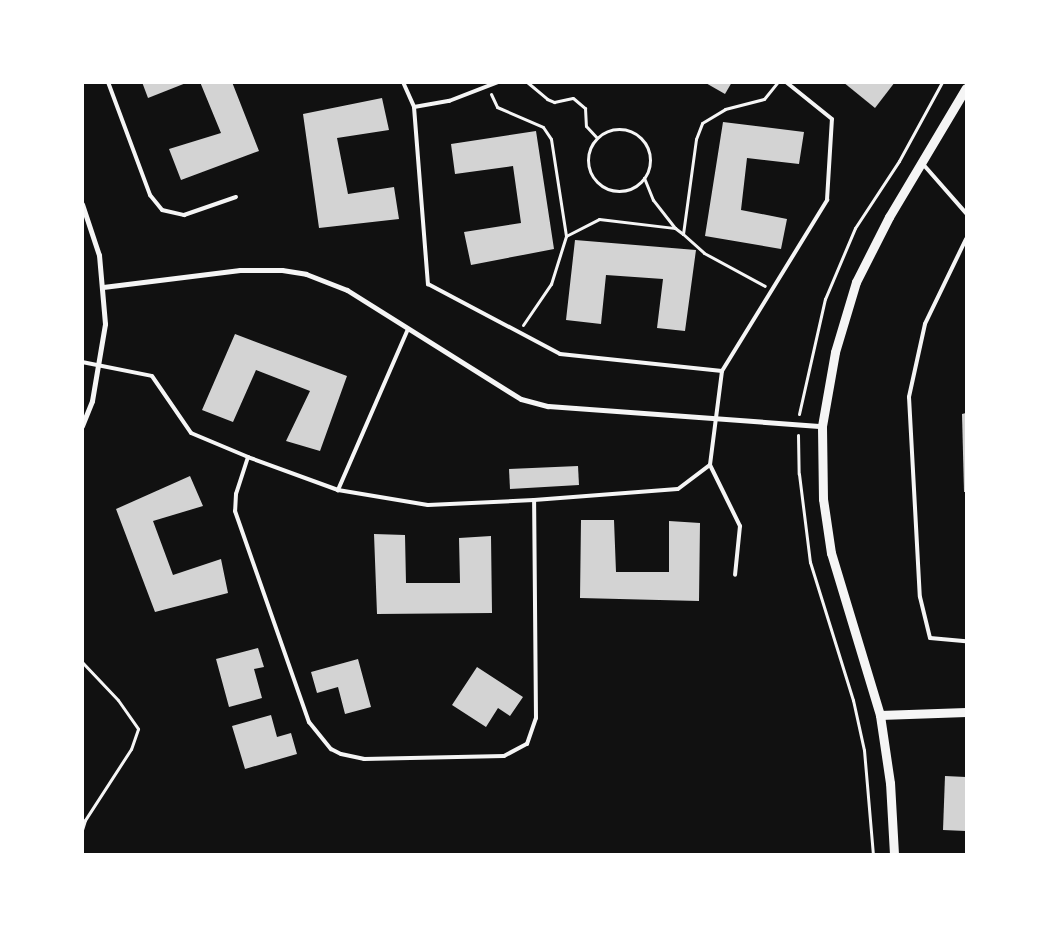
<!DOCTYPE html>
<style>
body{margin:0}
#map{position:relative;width:1049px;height:937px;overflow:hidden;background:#111;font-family:"Work Sans",sans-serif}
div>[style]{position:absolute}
.building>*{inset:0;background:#d3d3d3}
.path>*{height:3px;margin:-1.5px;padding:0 1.5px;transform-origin:1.5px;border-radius:1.5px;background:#f5f5f5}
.path>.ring{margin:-1.5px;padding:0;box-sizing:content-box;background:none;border:3px solid #f5f5f5;border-radius:50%}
.service>*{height:4px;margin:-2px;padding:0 2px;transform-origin:2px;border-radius:2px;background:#f5f5f5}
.minor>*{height:5px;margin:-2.5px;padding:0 2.5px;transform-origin:2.5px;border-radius:2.5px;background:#f5f5f5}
.tertiary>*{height:9px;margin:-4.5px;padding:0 4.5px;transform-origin:4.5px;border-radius:4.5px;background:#f5f5f5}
span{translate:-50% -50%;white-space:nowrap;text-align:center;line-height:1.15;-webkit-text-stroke:4px #fff;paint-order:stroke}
.frame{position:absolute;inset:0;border:84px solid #fff;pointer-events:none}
</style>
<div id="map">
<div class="building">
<div style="clip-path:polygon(142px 82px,186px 82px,186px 83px,148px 98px)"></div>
<div style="clip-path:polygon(200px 82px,232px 82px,259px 151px,181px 180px,169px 149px,221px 133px)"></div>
<div style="clip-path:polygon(704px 82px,732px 82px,725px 94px)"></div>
<div style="clip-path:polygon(843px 82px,895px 82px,875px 108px)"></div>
<div style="clip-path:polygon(382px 98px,389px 130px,337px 138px,348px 194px,394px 187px,399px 219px,319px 228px,303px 114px)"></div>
<div style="clip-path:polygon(723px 122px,804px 132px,799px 164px,747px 158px,741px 210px,787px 219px,781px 249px,705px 236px)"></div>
<div style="clip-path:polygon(536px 131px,554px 249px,471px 265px,464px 232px,521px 223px,513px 166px,455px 174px,451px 144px)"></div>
<div style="clip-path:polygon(575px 240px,696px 250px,685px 331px,657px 328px,663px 279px,606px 275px,601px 324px,566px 320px)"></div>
<div style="clip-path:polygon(235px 334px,347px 376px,320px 451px,286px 441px,310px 391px,256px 370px,233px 422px,202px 410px)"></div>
<div style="clip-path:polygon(966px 413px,966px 492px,964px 492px,962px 414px)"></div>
<div style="clip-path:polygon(578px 466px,579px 485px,510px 489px,509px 469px)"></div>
<div style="clip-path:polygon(190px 476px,203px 506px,153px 521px,173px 575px,221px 559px,228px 593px,155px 612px,116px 509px)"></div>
<div style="clip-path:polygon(581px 520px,614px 520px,616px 572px,669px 572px,669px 521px,700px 523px,699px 601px,580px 598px)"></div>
<div style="clip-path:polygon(374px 534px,405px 535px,406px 583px,460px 583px,459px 538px,491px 536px,492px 613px,377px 614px)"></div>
<div style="clip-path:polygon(258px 648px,264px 667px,254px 669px,262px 698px,229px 707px,216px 659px)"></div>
<div style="clip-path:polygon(358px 659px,371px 707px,345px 714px,338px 687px,317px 693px,311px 672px)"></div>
<div style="clip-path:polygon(477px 667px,523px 697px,510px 716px,498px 708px,486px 727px,452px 705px)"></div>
<div style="clip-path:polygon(271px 715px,277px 737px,291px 733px,297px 754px,245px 769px,232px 726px)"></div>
<div style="clip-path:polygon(945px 776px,966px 777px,966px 831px,943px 830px)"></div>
</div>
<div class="path">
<div style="left:527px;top:82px;width:26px;rotate:40deg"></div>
<div style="left:547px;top:99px;width:8px;rotate:23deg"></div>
<div style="left:554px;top:102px;width:19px;rotate:-12deg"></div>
<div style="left:573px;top:98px;width:16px;rotate:40deg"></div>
<div style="left:585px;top:108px;width:18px;rotate:87deg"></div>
<div style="left:586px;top:126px;width:16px;rotate:47deg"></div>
<div style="left:491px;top:94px;width:14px;rotate:65deg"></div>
<div style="left:497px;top:107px;width:50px;rotate:23.5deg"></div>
<div style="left:543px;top:127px;width:14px;rotate:56deg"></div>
<div style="left:551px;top:139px;width:98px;rotate:81.2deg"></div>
<div style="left:566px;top:236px;width:37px;rotate:-27deg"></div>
<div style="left:599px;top:219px;width:77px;rotate:6.8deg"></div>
<div style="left:675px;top:228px;width:36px;rotate:-128deg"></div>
<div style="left:653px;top:200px;width:24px;rotate:-112deg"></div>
<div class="ring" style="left:588px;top:129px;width:59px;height:59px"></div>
<div style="left:675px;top:228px;width:10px;rotate:37deg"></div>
<div style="left:683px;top:234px;width:96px;rotate:-82.2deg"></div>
<div style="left:696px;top:139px;width:17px;rotate:-69deg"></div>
<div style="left:702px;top:123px;width:27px;rotate:-31deg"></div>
<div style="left:725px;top:109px;width:40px;rotate:-14.4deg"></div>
<div style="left:764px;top:99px;width:21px;rotate:-51deg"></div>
<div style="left:683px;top:234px;width:28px;rotate:42deg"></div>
<div style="left:704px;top:253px;width:69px;rotate:28.4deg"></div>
<div style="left:523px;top:325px;width:50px;rotate:-55.7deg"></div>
<div style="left:551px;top:284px;width:50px;rotate:-72.6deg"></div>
<div style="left:799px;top:414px;width:118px;rotate:-77.3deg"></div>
<div style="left:825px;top:299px;width:77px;rotate:-67.1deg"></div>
<div style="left:855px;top:228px;width:80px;rotate:-56.7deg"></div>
<div style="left:899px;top:161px;width:90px;rotate:-61.4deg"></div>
<div style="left:798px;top:435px;width:39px;rotate:89deg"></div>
<div style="left:799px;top:474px;width:89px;rotate:82.9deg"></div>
<div style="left:810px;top:562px;width:145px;rotate:72.7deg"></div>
<div style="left:853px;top:700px;width:51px;rotate:77.6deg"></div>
<div style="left:864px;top:750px;width:104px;rotate:85.1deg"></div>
<div style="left:82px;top:662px;width:52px;rotate:46.5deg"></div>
<div style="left:118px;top:700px;width:35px;rotate:55deg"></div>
<div style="left:138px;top:729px;width:21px;rotate:109deg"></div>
<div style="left:131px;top:749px;width:85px;rotate:122.9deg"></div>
<div style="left:85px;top:820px;width:10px;rotate:107deg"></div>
</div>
<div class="service">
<div style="left:108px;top:82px;width:121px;rotate:69.6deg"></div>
<div style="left:150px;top:195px;width:19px;rotate:51deg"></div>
<div style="left:162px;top:210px;width:23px;rotate:13deg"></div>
<div style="left:184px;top:215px;width:55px;rotate:-19.1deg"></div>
<div style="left:403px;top:82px;width:27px;rotate:66deg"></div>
<div style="left:414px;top:107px;width:178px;rotate:85.5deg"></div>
<div style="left:428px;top:284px;width:149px;rotate:27.9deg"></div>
<div style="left:560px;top:354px;width:163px;rotate:6deg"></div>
<div style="left:722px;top:371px;width:201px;rotate:-58.4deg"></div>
<div style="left:827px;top:200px;width:81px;rotate:-86.5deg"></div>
<div style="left:832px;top:119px;width:59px;rotate:-141.2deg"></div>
<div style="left:414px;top:107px;width:36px;rotate:-10deg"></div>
<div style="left:449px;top:101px;width:53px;rotate:-21.2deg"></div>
<div style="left:922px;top:163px;width:67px;rotate:48.7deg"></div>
<div style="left:966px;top:239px;width:94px;rotate:115.8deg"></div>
<div style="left:925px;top:324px;width:75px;rotate:102.4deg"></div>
<div style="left:909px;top:397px;width:200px;rotate:86.9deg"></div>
<div style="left:920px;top:597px;width:42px;rotate:76.3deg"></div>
<div style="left:930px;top:638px;width:36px;rotate:5deg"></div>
<div style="left:408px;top:329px;width:176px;rotate:113.5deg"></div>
<div style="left:338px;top:490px;width:91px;rotate:9.5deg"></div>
<div style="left:428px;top:505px;width:106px;rotate:-2.7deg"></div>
<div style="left:534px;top:500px;width:144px;rotate:-4.4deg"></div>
<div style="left:678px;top:489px;width:40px;rotate:-37deg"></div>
<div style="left:82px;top:362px;width:71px;rotate:11.3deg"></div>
<div style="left:152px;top:376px;width:69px;rotate:55.6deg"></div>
<div style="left:191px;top:433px;width:62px;rotate:22.8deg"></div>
<div style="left:722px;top:371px;width:95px;rotate:97.3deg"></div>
<div style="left:710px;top:465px;width:68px;rotate:63.8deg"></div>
<div style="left:740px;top:526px;width:49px;rotate:95.8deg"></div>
<div style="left:338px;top:490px;width:96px;rotate:-159.9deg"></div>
<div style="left:248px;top:457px;width:39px;rotate:108deg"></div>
<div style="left:236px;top:494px;width:17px;rotate:93deg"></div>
<div style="left:235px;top:511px;width:224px;rotate:70.7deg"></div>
<div style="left:309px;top:722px;width:35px;rotate:51deg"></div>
<div style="left:331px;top:749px;width:11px;rotate:27deg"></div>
<div style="left:341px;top:754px;width:24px;rotate:12deg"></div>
<div style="left:364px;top:759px;width:140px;rotate:-1.2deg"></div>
<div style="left:504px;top:756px;width:26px;rotate:-28deg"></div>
<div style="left:527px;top:744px;width:28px;rotate:-71deg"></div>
<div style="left:536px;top:718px;width:218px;rotate:-90.5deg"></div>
</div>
<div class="minor">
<div style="left:82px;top:204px;width:54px;rotate:71.6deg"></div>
<div style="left:99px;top:255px;width:69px;rotate:85deg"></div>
<div style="left:105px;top:324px;width:78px;rotate:99.6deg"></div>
<div style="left:92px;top:401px;width:27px;rotate:112deg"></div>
<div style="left:103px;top:287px;width:138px;rotate:-7.1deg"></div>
<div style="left:240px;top:270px;width:42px"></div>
<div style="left:282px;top:270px;width:24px;rotate:9deg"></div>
<div style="left:306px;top:274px;width:44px;rotate:21.3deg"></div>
<div style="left:347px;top:290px;width:205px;rotate:32.1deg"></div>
<div style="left:521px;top:399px;width:28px;rotate:15deg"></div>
<div style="left:548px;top:406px;width:275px;rotate:4.2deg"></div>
</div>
<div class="tertiary">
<div style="left:880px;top:715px;width:86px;rotate:-2deg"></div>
<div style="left:894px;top:854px;width:71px;rotate:-93.2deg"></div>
<div style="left:890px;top:783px;width:69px;rotate:-98.4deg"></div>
<div style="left:880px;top:715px;width:169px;rotate:-106.8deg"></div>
<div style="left:831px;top:553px;width:55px;rotate:-98.4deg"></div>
<div style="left:823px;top:499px;width:73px;rotate:-90.8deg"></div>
<div style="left:822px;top:426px;width:75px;rotate:-80deg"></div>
<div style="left:835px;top:352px;width:73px;rotate:-73.3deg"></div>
<div style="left:856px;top:282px;width:73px;rotate:-63.1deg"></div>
<div style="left:889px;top:217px;width:150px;rotate:-59.2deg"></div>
</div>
<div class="frame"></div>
</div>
